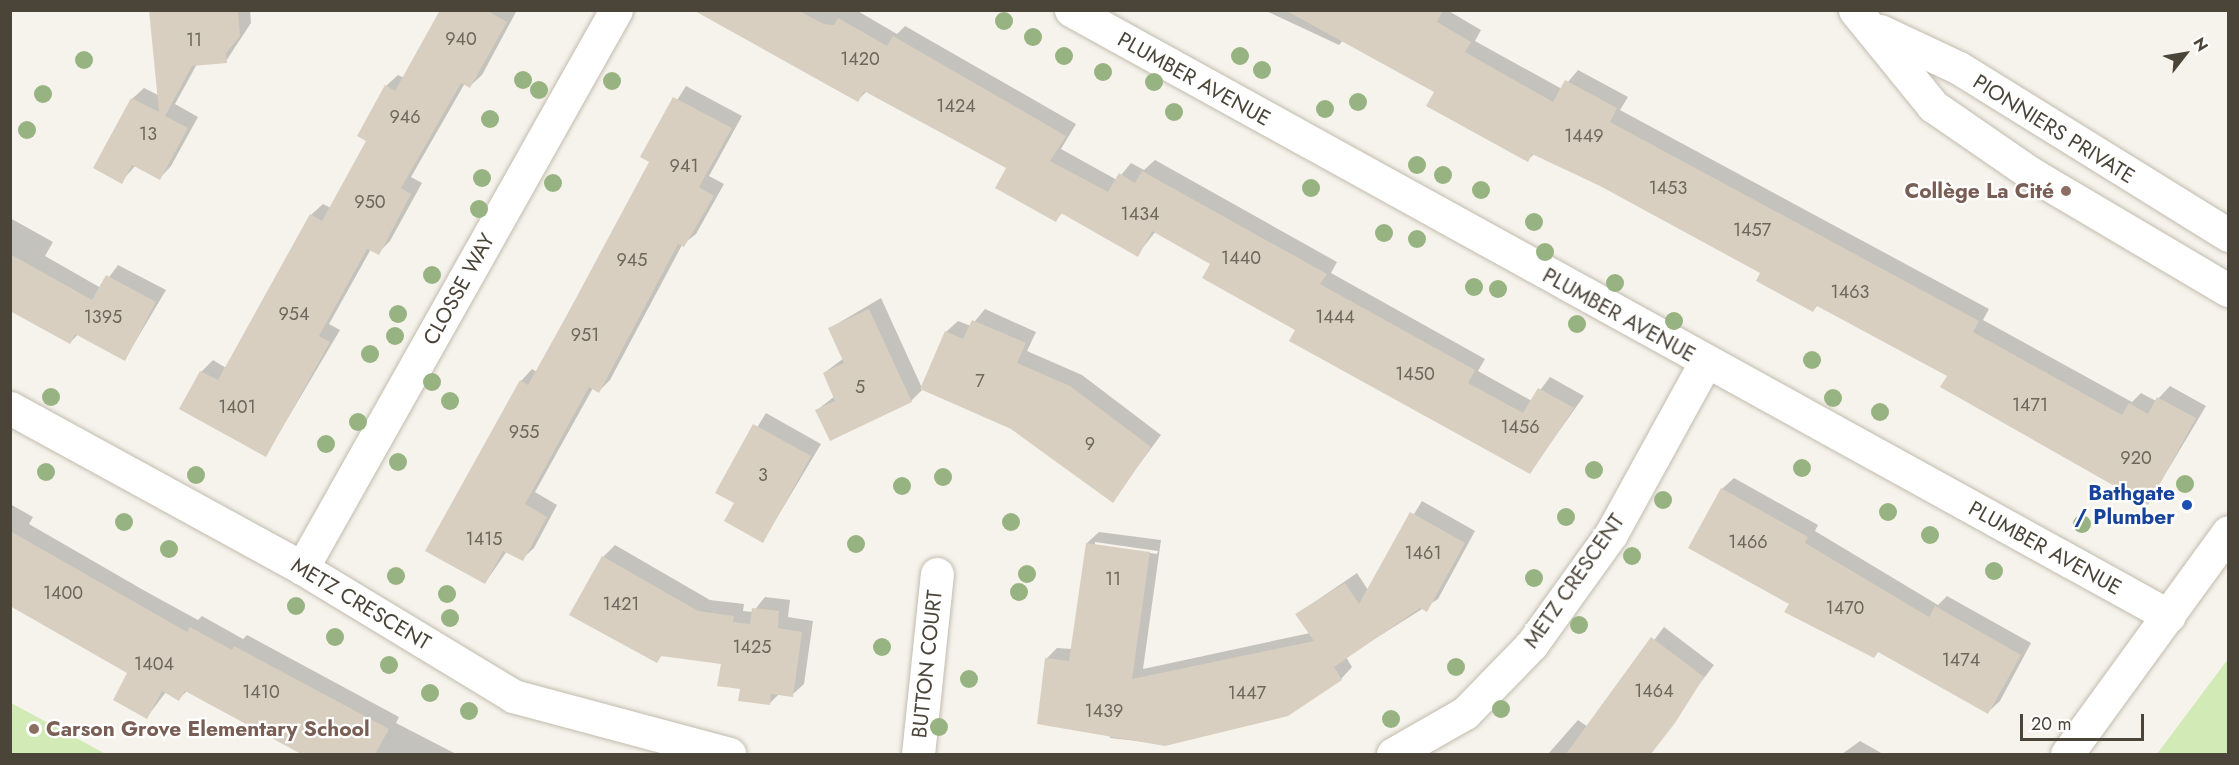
<!DOCTYPE html>
<meta charset="utf-8">
<style>
body{margin:0}
#map{position:relative;width:2239px;height:765px;overflow:hidden;background:#f6f3ec;font-family:Jost,sans-serif}
div>[style]{position:absolute}
.green>*{inset:0;background:#d2eab5}
.shadow>*{inset:0;background:#0003}
.building>*{inset:0;background:#d8cfc1}
.roads{filter:drop-shadow(0 0 2px #c2bbae) drop-shadow(0 0 2px #c2bbae)}
.minor>*{height:33px;margin:-16.5px;padding:0 16.5px;transform-origin:16.5px;border-radius:16.5px;background:#fff}
.tertiary>*{height:33px;margin:-16.5px;padding:0 16.5px;transform-origin:16.5px;border-radius:16.5px;background:#fff}
.trees>*{width:18px;height:18px;margin:-9px;border-radius:50%;background:#97b381}
.dots>*{width:16px;height:16px;translate:-50% -50%;box-sizing:border-box;border:3px solid #fff;border-radius:50%}
span{translate:-50% -50%;white-space:nowrap;text-align:center;line-height:1.15;-webkit-text-stroke:4.5px #fff;paint-order:stroke}
.number-label{font-size:18px;color:#6e675b}
.number-label span{-webkit-text-stroke-width:0}
.street-label{font-size:21px;color:#4b4439}
.education-label{font-size:21px;color:#785e54;font-weight:700}
.right{translate:-100% -50%;text-align:right}
.left{translate:0 -50%;text-align:left}
.transit-label{font-size:21px;color:#164399;font-weight:700}
.frame{position:absolute;inset:0;border:12px solid #4b4439;pointer-events:none}
.north{position:absolute;left:2155px;top:24px;width:60px;height:60px;-webkit-text-stroke:4px #fff;paint-order:stroke;rotate:59deg;font-size:16px;font-weight:700;line-height:24px;text-align:center;color:#4b4439}
.north::after{content:'';display:block;margin:auto;width:21px;height:27px;background:#4b4439;clip-path:polygon(50% 0,100% 100%,50% 72%,0 100%)}
.scale{position:absolute;left:2020px;top:714px;width:124px;height:27px;box-sizing:border-box;border:3px solid #4b4439;border-top:0;padding-left:8px;font-size:18px;line-height:21px;white-space:nowrap;color:#4b4439;-webkit-text-stroke:4px #fff;paint-order:stroke}
</style>
<div id="map">
<div class="green">
<div style="clip-path:polygon(2228px 659px,2228px 754px,2157px 754px)"></div>
<div style="clip-path:polygon(10px 703px,11px 703px,106px 754px,11px 754px)"></div>
</div>
<div class="shadow">
<div style="clip-path:polygon(151px 10px,250px 10px,251px 23px,226px 61px,197px 64px,175px 104px,198px 117px,171px 166px,160px 178px,136px 165px,121px 182px,132px 99px,144px 88px,158px 95px)"></div>
<div style="clip-path:polygon(442px 10px,517px 10px,482px 75px,470px 86px,465px 83px,411px 177px,422px 183px,390px 241px,378px 253px,371px 249px,329px 324px,340px 330px,266px 455px,201px 372px,213px 360px,226px 368px,311px 215px,323px 204px,331px 208px,368px 140px,386px 86px,398px 75px,404px 78px)"></div>
<div style="clip-path:polygon(725px 10px,856px 10px,897px 34px,905px 26px,1076px 124px,1061px 149px,1117px 180px,1131px 163px,1144px 170px,1155px 160px,1337px 262px,1331px 273px,1485px 359px,1478px 371px,1532px 401px,1550px 377px,1584px 396px,1530px 472px,1297px 329px,1212px 263px,1156px 231px,1137px 255px,1063px 212px,1056px 220px,1008px 168px,867px 91px,858px 100px)"></div>
<div style="clip-path:polygon(1264px 10px,1447px 10px,1481px 30px,1475px 41px,1562px 89px,1578px 70px,1628px 97px,1620px 110px,1989px 309px,1983px 320px,2132px 402px,2141px 393px,2156px 401px,2170px 386px,2206px 406px,2148px 503px,1949px 375px,1818px 305px,1813px 310px,1762px 272px,1601px 185px,1535px 153px,1528px 160px,1436px 91px,1343px 40px,1339px 45px)"></div>
<div style="clip-path:polygon(686px 86px,742px 116px,709px 176px,724px 184px,696px 234px,682px 245px,610px 380px,599px 391px,593px 388px,535px 492px,557px 505px,534px 548px,522px 559px,507px 551px,485px 583px,521px 381px,532px 369px,537px 372px,651px 161px,642px 156px)"></div>
<div style="clip-path:polygon(10px 218px,53px 242px,45px 256px,101px 288px,118px 265px,166px 290px,125px 359px,78px 334px,70px 343px,10px 310px)"></div>
<div style="clip-path:polygon(881px 298px,922px 388px,946px 332px,958px 321px,971px 326px,985px 309px,1036px 332px,1027px 351px,1082px 375px,1161px 435px,1112px 501px,1012px 428px,923px 389px,911px 401px,817px 410px,835px 396px,824px 373px,844px 358px,830px 328px)"></div>
<div style="clip-path:polygon(766px 413px,821px 444px,763px 541px,736px 503px,717px 493px)"></div>
<div style="clip-path:polygon(1734px 478px,1818px 525px,1815px 531px,1938px 605px,1947px 596px,2031px 643px,2000px 701px,1988px 712px,1879px 651px,1874px 657px,1791px 604px,1722px 489px)"></div>
<div style="clip-path:polygon(evenodd,1422px 501px,1475px 531px,1438px 599px,1346px 657px,1352px 667px,1341px 679px,1165px 744px,1110px 738px,1111px 731px,1046px 659px,1057px 648px,1072px 649px,1087px 543px,1099px 532px,1161px 540px,1143px 669px,1310px 633px,1297px 614px,1357px 573px,1368px 590px,1422px 501px,1095px 542px,1158px 551px,1157px 554px,1095px 545px,1095px 542px)"></div>
<div style="clip-path:polygon(10px 504px,33px 517px,29px 524px,145px 591px,198px 620px,202px 616px,243px 639px,247px 635px,399px 717px,396px 723px,456px 754px,303px 754px,187px 691px,179px 699px,166px 692px,147px 717px,129px 673px,10px 591px)"></div>
<div style="clip-path:polygon(615px 545px,710px 600px,744px 604px,743px 611px,753px 612px,765px 597px,790px 600px,788px 617px,813px 621px,804px 684px,792px 695px,779px 694px,769px 704px,742px 688px,723px 663px,663px 654px,657px 661px,603px 557px)"></div>
<div style="clip-path:polygon(1664px 627px,1714px 665px,1646px 754px,1548px 754px,1578px 720px,1588px 727px,1592px 723px)"></div>
<div style="clip-path:polygon(1860px 741px,1883px 754px,1842px 754px)"></div>
</div>
<div class="building">
<div style="clip-path:polygon(149px 10px,238px 10px,240px 36px,226px 53px,227px 63px,192px 66px,165px 116px,188px 128px,160px 180px,132px 165px,122px 184px,93px 168px,131px 98px,159px 112px)"></div>
<div style="clip-path:polygon(440px 10px,486px 10px,507px 22px,470px 88px,461px 83px,401px 188px,411px 194px,379px 255px,367px 249px,319px 336px,330px 342px,266px 457px,179px 409px,200px 371px,218px 380px,310px 214px,322px 221px,366px 141px,357px 136px,385px 85px,395px 91px)"></div>
<div style="clip-path:polygon(693px 10px,797px 10px,824px 24px,834px 25px,838px 18px,887px 46px,893px 36px,1066px 136px,1050px 161px,1108px 192px,1119px 173px,1135px 183px,1142px 171px,1327px 274px,1320px 284px,1475px 370px,1468px 383px,1523px 413px,1538px 388px,1574px 408px,1530px 474px,1289px 341px,1295px 330px,1202px 278px,1210px 264px,1152px 231px,1138px 257px,1061px 213px,1056px 222px,995px 188px,1006px 168px,864px 91px,858px 102px)"></div>
<div style="clip-path:polygon(1285px 10px,1443px 10px,1437px 22px,1471px 42px,1465px 52px,1553px 102px,1565px 80px,1617px 108px,1610px 122px,1979px 321px,1973px 332px,2122px 415px,2129px 403px,2148px 414px,2157px 397px,2196px 418px,2148px 505px,1940px 387px,1947px 376px,1817px 306px,1813px 312px,1756px 281px,1760px 273px,1600px 186px,1532px 154px,1528px 162px,1426px 106px,1434px 92px)"></div>
<div style="clip-path:polygon(673px 97px,732px 128px,699px 187px,714px 196px,684px 247px,678px 244px,599px 393px,589px 387px,525px 504px,547px 517px,523px 561px,503px 551px,485px 584px,425px 551px,520px 380px,528px 385px,568px 313px,649px 162px,640px 157px)"></div>
<div style="clip-path:polygon(10px 254px,92px 300px,106px 275px,156px 302px,125px 361px,75px 334px,70px 344px,10px 311px)"></div>
<div style="clip-path:polygon(869px 309px,912px 402px,830px 441px,815px 410px,835px 401px,823px 373px,844px 363px,828px 328px)"></div>
<div style="clip-path:polygon(972px 320px,1026px 343px,1017px 363px,1070px 386px,1151px 447px,1113px 503px,1011px 429px,920px 389px,945px 331px,963px 339px)"></div>
<div style="clip-path:polygon(753px 424px,811px 456px,763px 543px,724px 521px,734px 503px,715px 493px)"></div>
<div style="clip-path:polygon(1721px 488px,1808px 537px,1805px 543px,1929px 617px,1935px 606px,2021px 655px,1988px 714px,1878px 652px,1874px 658px,1784px 612px,1789px 604px,1688px 548px)"></div>
<div style="clip-path:polygon(1410px 512px,1465px 543px,1427px 612px,1420px 608px,1334px 667px,1342px 680px,1288px 716px,1165px 746px,1037px 724px,1045px 658px,1069px 661px,1086px 543px,1150px 552px,1132px 679px,1314px 641px,1295px 614px,1345px 583px,1359px 604px)"></div>
<div style="clip-path:polygon(10px 531px,187px 632px,190px 627px,232px 650px,234px 646px,389px 729px,375px 754px,301px 754px,185px 691px,179px 701px,162px 691px,147px 719px,113px 700px,127px 673px,10px 606px)"></div>
<div style="clip-path:polygon(602px 556px,698px 611px,734px 616px,733px 622px,750px 624px,752px 608px,779px 611px,778px 628px,802px 632px,793px 697px,771px 694px,770px 705px,738px 701px,740px 689px,717px 686px,721px 664px,661px 656px,657px 663px,569px 615px)"></div>
<div style="clip-path:polygon(1651px 637px,1704px 677px,1675px 723px,1651px 754px,1566px 754px)"></div>
</div>
<div class="roads">
<div class="minor">
<div style="left:1071px;top:10px;width:1254px;rotate:28.89deg"></div>
<div style="left:1855px;top:10px;width:124px;rotate:50.9deg"></div>
<div style="left:1933px;top:106px;width:118px;rotate:34.6deg"></div>
<div style="left:2030px;top:173px;width:230px;rotate:30.6deg"></div>
<div style="left:1880px;top:31px;width:87px;rotate:25.1deg"></div>
<div style="left:1959px;top:68px;width:317px;rotate:31.8deg"></div>
<div style="left:10px;top:408px;width:333px;rotate:28.7deg"></div>
<div style="left:302px;top:568px;width:247px;rotate:31.2deg"></div>
<div style="left:513px;top:696px;width:224px;rotate:15deg"></div>
<div style="left:302px;top:568px;width:640px;rotate:-60.63deg"></div>
<div style="left:918px;top:754px;width:181px;rotate:-84deg"></div>
<div style="left:1393px;top:754px;width:83px;rotate:-29.7deg"></div>
<div style="left:1465px;top:713px;width:96px;rotate:-45.8deg"></div>
<div style="left:1532px;top:644px;width:135px;rotate:-54.3deg"></div>
<div style="left:1611px;top:534px;width:195px;rotate:-61.2deg"></div>
</div>
<div class="tertiary">
<div style="left:2067px;top:754px;width:274px;rotate:-54deg"></div>
</div>
</div>
<div class="trees">
<div style="left:1004px;top:21px"></div>
<div style="left:1033px;top:37px"></div>
<div style="left:1064px;top:56px"></div>
<div style="left:1240px;top:56px"></div>
<div style="left:84px;top:60px"></div>
<div style="left:1262px;top:70px"></div>
<div style="left:1103px;top:72px"></div>
<div style="left:523px;top:80px"></div>
<div style="left:612px;top:81px"></div>
<div style="left:1154px;top:82px"></div>
<div style="left:539px;top:90px"></div>
<div style="left:43px;top:94px"></div>
<div style="left:1358px;top:102px"></div>
<div style="left:1325px;top:109px"></div>
<div style="left:1174px;top:112px"></div>
<div style="left:490px;top:119px"></div>
<div style="left:27px;top:130px"></div>
<div style="left:1417px;top:165px"></div>
<div style="left:1443px;top:175px"></div>
<div style="left:482px;top:178px"></div>
<div style="left:553px;top:183px"></div>
<div style="left:1311px;top:188px"></div>
<div style="left:1481px;top:190px"></div>
<div style="left:479px;top:209px"></div>
<div style="left:1534px;top:222px"></div>
<div style="left:1384px;top:233px"></div>
<div style="left:1417px;top:239px"></div>
<div style="left:1545px;top:252px"></div>
<div style="left:432px;top:275px"></div>
<div style="left:1615px;top:283px"></div>
<div style="left:1474px;top:287px"></div>
<div style="left:1498px;top:289px"></div>
<div style="left:398px;top:314px"></div>
<div style="left:1674px;top:321px"></div>
<div style="left:1577px;top:324px"></div>
<div style="left:395px;top:336px"></div>
<div style="left:370px;top:354px"></div>
<div style="left:1812px;top:360px"></div>
<div style="left:432px;top:382px"></div>
<div style="left:51px;top:397px"></div>
<div style="left:1833px;top:398px"></div>
<div style="left:450px;top:401px"></div>
<div style="left:1880px;top:412px"></div>
<div style="left:358px;top:422px"></div>
<div style="left:326px;top:444px"></div>
<div style="left:398px;top:462px"></div>
<div style="left:1802px;top:468px"></div>
<div style="left:1594px;top:470px"></div>
<div style="left:46px;top:472px"></div>
<div style="left:196px;top:475px"></div>
<div style="left:943px;top:477px"></div>
<div style="left:2185px;top:484px"></div>
<div style="left:902px;top:486px"></div>
<div style="left:1663px;top:500px"></div>
<div style="left:1888px;top:512px"></div>
<div style="left:1566px;top:517px"></div>
<div style="left:124px;top:522px"></div>
<div style="left:1011px;top:522px"></div>
<div style="left:2082px;top:524px"></div>
<div style="left:1930px;top:535px"></div>
<div style="left:856px;top:544px"></div>
<div style="left:169px;top:549px"></div>
<div style="left:1632px;top:556px"></div>
<div style="left:1994px;top:571px"></div>
<div style="left:1027px;top:574px"></div>
<div style="left:396px;top:576px"></div>
<div style="left:1534px;top:578px"></div>
<div style="left:1019px;top:592px"></div>
<div style="left:447px;top:594px"></div>
<div style="left:296px;top:606px"></div>
<div style="left:450px;top:618px"></div>
<div style="left:1579px;top:625px"></div>
<div style="left:335px;top:637px"></div>
<div style="left:882px;top:647px"></div>
<div style="left:389px;top:665px"></div>
<div style="left:1456px;top:667px"></div>
<div style="left:969px;top:679px"></div>
<div style="left:430px;top:693px"></div>
<div style="left:1501px;top:709px"></div>
<div style="left:469px;top:711px"></div>
<div style="left:1391px;top:719px"></div>
<div style="left:939px;top:727px"></div>
</div>
<div class="dots">
<div style="left:2066px;top:191px;background:#8d6e63"></div>
<div style="left:2187px;top:505px;background:#1a4fb4"></div>
<div style="left:34px;top:729px;background:#8d6e63"></div>
</div>
<div class="number-label">
<span style="left:461px;top:39px">940</span>
<span style="left:194px;top:40px">11</span>
<span style="left:860px;top:59px">1420</span>
<span style="left:956px;top:106px">1424</span>
<span style="left:405px;top:117px">946</span>
<span style="left:148px;top:134px">13</span>
<span style="left:1584px;top:136px">1449</span>
<span style="left:684px;top:166px">941</span>
<span style="left:1668px;top:188px">1453</span>
<span style="left:370px;top:202px">950</span>
<span style="left:1140px;top:214px">1434</span>
<span style="left:1752px;top:230px">1457</span>
<span style="left:1241px;top:258px">1440</span>
<span style="left:632px;top:260px">945</span>
<span style="left:1850px;top:292px">1463</span>
<span style="left:294px;top:314px">954</span>
<span style="left:103px;top:317px">1395</span>
<span style="left:1335px;top:317px">1444</span>
<span style="left:585px;top:335px">951</span>
<span style="left:1415px;top:374px">1450</span>
<span style="left:980px;top:381px">7</span>
<span style="left:860px;top:387px">5</span>
<span style="left:2030px;top:405px">1471</span>
<span style="left:237px;top:407px">1401</span>
<span style="left:1520px;top:427px">1456</span>
<span style="left:524px;top:432px">955</span>
<span style="left:1090px;top:444px">9</span>
<span style="left:2136px;top:458px">920</span>
<span style="left:763px;top:475px">3</span>
<span style="left:484px;top:539px">1415</span>
<span style="left:1748px;top:542px">1466</span>
<span style="left:1423px;top:553px">1461</span>
<span style="left:1113px;top:579px">11</span>
<span style="left:63px;top:593px">1400</span>
<span style="left:621px;top:604px">1421</span>
<span style="left:1845px;top:608px">1470</span>
<span style="left:752px;top:647px">1425</span>
<span style="left:1961px;top:660px">1474</span>
<span style="left:154px;top:664px">1404</span>
<span style="left:1654px;top:691px">1464</span>
<span style="left:261px;top:692px">1410</span>
<span style="left:1247px;top:693px">1447</span>
<span style="left:1104px;top:711px">1439</span>
</div>
<div class="street-label">
<span style="left:1194px;top:79px;rotate:29deg">PLUMBER AVENUE</span>
<span style="left:2054px;top:129px;rotate:32deg">PIONNIERS PRIVATE</span>
<span style="left:459px;top:289px;rotate:-61deg">CLOSSE WAY</span>
<span style="left:1619px;top:315px;rotate:29deg">PLUMBER AVENUE</span>
<span style="left:2045px;top:548px;rotate:29deg">PLUMBER AVENUE</span>
<span style="left:1574px;top:581px;rotate:-55deg">METZ CRESCENT</span>
<span style="left:361px;top:604px;rotate:31deg">METZ CRESCENT</span>
<span style="left:927px;top:664px;rotate:-84deg">BUTTON COURT</span>
</div>
<div class="education-label">
<span class="right" style="left:2054px;top:191px">Collège La Cité</span>
<span class="left" style="left:46px;top:729px">Carson Grove Elementary School</span>
</div>
<div class="transit-label">
<span class="right" style="left:2175px;top:505px">Bathgate<br>/ Plumber</span>
</div>
<div class="frame"></div>
<div class="north">N</div>
<div class="scale">20 m</div>
</div>
